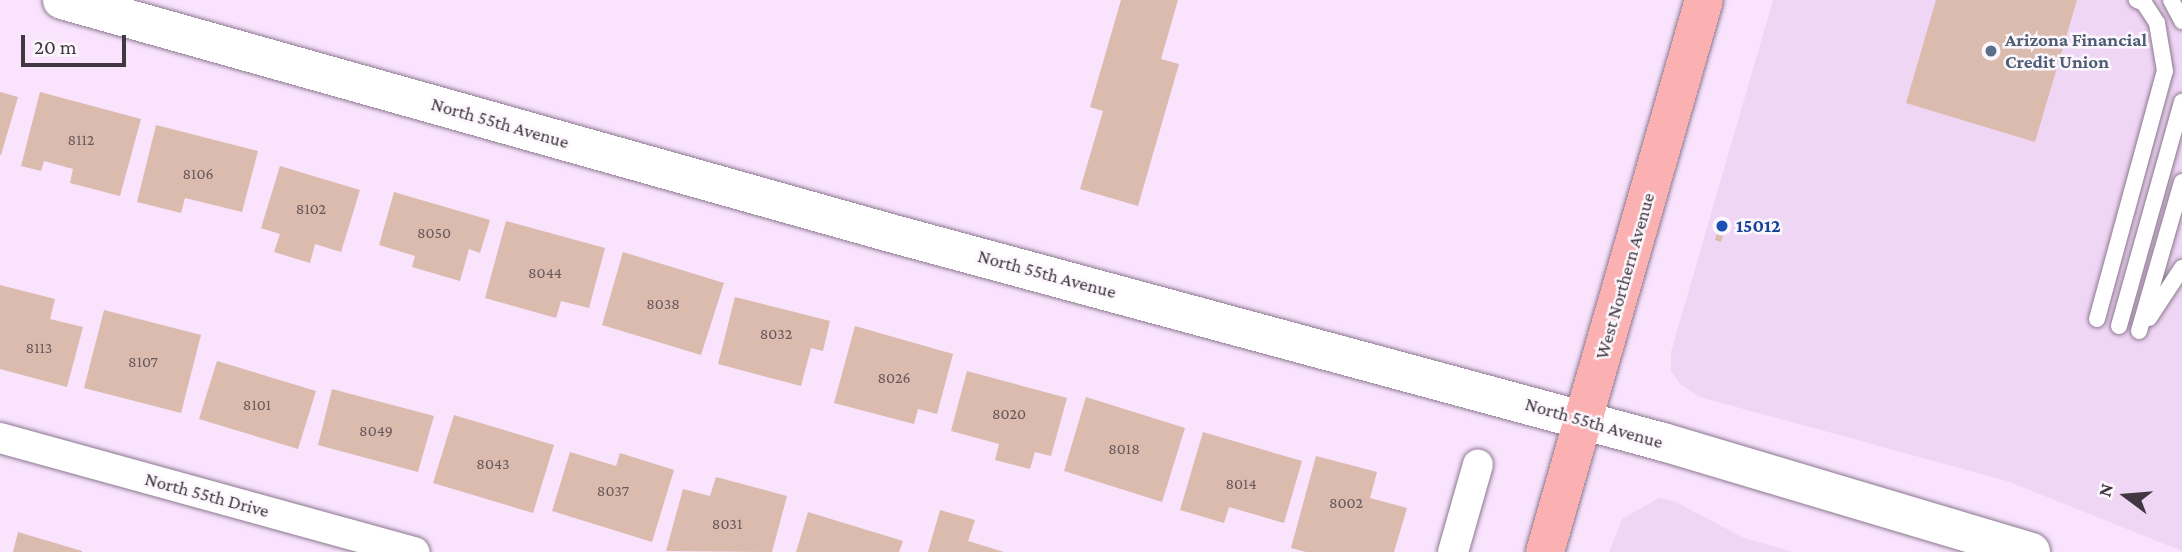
<!DOCTYPE html>
<style>
body{margin:0}
#map{position:relative;width:2182px;height:552px;overflow:hidden;background:#f9e3fd;font-family:"Crimson Pro",serif}
div>[style]{position:absolute}
.built>*{inset:0;background:#f0d6f5}
.building>*{inset:0;background:#dbbbae}
.roads{filter:drop-shadow(0 0 2px #8b788f) drop-shadow(0 0 2px #8b788f)}
.lane>*{height:16px;margin:-8px;padding:0 8px;transform-origin:8px;border-radius:8px;background:#fff}
.street>*{height:30px;margin:-15px;padding:0 15px;transform-origin:15px;border-radius:15px;background:#fff}
.secondary>*{height:38px;margin:-19px;padding:0 19px;transform-origin:19px;border-radius:19px;background:#fff}
.primary>*{height:38px;margin:-19px;padding:0 19px;transform-origin:19px;border-radius:19px;background:#fbb0b2}
.dots>*{width:19px;height:19px;translate:-50% -50%;box-sizing:border-box;border:4px solid #fcf7fc;border-radius:50%}
span{translate:-50% -50%;white-space:nowrap;text-align:center;line-height:1.15;-webkit-text-stroke:5px #fcf7fc;paint-order:stroke}
.number-label{font-size:16px;color:#67585c}
.number-label span{-webkit-text-stroke-width:0}
.service-label{font-size:19px;color:#4e5e75;font-weight:700}
.left{translate:0 -50%;text-align:left}
.street-label{font-size:19px;color:#403741}
.transit-label{font-size:19px;color:#164399;font-weight:700}
.north{position:absolute;left:2091px;top:461px;width:70px;height:70px;-webkit-text-stroke:5px #fcf7fc;paint-order:stroke;rotate:286deg;font-size:19px;font-weight:700;line-height:28px;text-align:center;color:#403741}
.north::after{content:'';display:block;margin:auto;width:24px;height:32px;background:#403741;clip-path:polygon(50% 0,100% 100%,50% 72%,0 100%)}
.scale{position:absolute;left:21px;top:35px;width:105px;height:32px;box-sizing:border-box;border:4px solid #403741;border-top:0;padding-left:9px;font-size:21px;line-height:24px;white-space:nowrap;color:#403741;-webkit-text-stroke:5px #fcf7fc;paint-order:stroke}
</style>
<div id="map">
<div class="built">
<div style="clip-path:polygon(1773px 0,2182px 0,2182px 551px,2007px 481px,1700px 397px,1680px 384px,1671px 371px,1671px 352px)"></div>
<div style="clip-path:polygon(1659px 498px,1674px 501px,1744px 538px,1793px 552px,1609px 552px,1622px 519px)"></div>
</div>
<div class="building">
<div style="clip-path:polygon(1121px 0,1178px 0,1161px 59px,1179px 64px,1138px 206px,1080px 189px,1103px 111px,1090px 107px)"></div>
<div style="clip-path:polygon(1936px 0,2077px 0,2035px 142px,1906px 103px)"></div>
<div style="clip-path:polygon(0 92px,18px 97px,1px 155px,0 155px)"></div>
<div style="clip-path:polygon(40px 92px,141px 119px,120px 196px,70px 183px,73px 169px,44px 161px,41px 171px,21px 166px)"></div>
<div style="clip-path:polygon(156px 125px,258px 151px,242px 212px,185px 198px,181px 213px,137px 202px)"></div>
<div style="clip-path:polygon(280px 166px,360px 190px,341px 252px,315px 244px,310px 263px,274px 252px,280px 234px,261px 228px)"></div>
<div style="clip-path:polygon(394px 192px,490px 220px,480px 253px,469px 249px,460px 281px,412px 267px,415px 256px,379px 245px)"></div>
<div style="clip-path:polygon(506px 221px,605px 248px,589px 308px,561px 301px,556px 318px,485px 298px)"></div>
<div style="clip-path:polygon(1720px 221px,1727px 223px,1721px 242px,1715px 240px)"></div>
<div style="clip-path:polygon(623px 252px,724px 283px,701px 355px,602px 325px)"></div>
<div style="clip-path:polygon(0 285px,55px 299px,50px 319px,83px 327px,67px 387px,0 369px)"></div>
<div style="clip-path:polygon(735px 297px,830px 321px,823px 351px,811px 348px,801px 386px,718px 364px)"></div>
<div style="clip-path:polygon(104px 310px,201px 335px,181px 413px,84px 388px)"></div>
<div style="clip-path:polygon(855px 326px,953px 354px,937px 414px,918px 409px,914px 424px,834px 403px)"></div>
<div style="clip-path:polygon(217px 361px,316px 391px,298px 449px,199px 419px)"></div>
<div style="clip-path:polygon(967px 371px,1067px 398px,1051px 456px,1035px 452px,1030px 469px,995px 460px,999px 444px,951px 431px)"></div>
<div style="clip-path:polygon(332px 389px,434px 416px,418px 472px,318px 445px)"></div>
<div style="clip-path:polygon(1086px 397px,1185px 428px,1162px 502px,1064px 471px)"></div>
<div style="clip-path:polygon(454px 415px,554px 445px,533px 513px,433px 483px)"></div>
<div style="clip-path:polygon(1203px 432px,1302px 461px,1284px 523px,1229px 507px,1224px 523px,1180px 510px)"></div>
<div style="clip-path:polygon(570px 452px,616px 466px,620px 453px,674px 470px,652px 542px,552px 511px)"></div>
<div style="clip-path:polygon(1316px 456px,1377px 472px,1370px 498px,1407px 508px,1394px 552px,1306px 552px,1291px 548px)"></div>
<div style="clip-path:polygon(716px 477px,787px 496px,772px 552px,666px 551px,683px 489px,710px 496px)"></div>
<div style="clip-path:polygon(940px 510px,975px 520px,968px 541px,1004px 552px,928px 552px)"></div>
<div style="clip-path:polygon(808px 512px,903px 541px,899px 552px,796px 552px)"></div>
<div style="clip-path:polygon(18px 532px,82px 551px,82px 552px,13px 552px)"></div>
</div>
<div class="roads">
<div class="lane">
<div style="left:2171px;top:0;width:24px;rotate:62deg"></div>
<div style="left:2149px;top:318px;width:60px;rotate:-56.6deg"></div>
<div style="left:2097px;top:319px;width:257px;rotate:-74.7deg"></div>
<div style="left:2165px;top:71px;width:49px;rotate:-99.5deg"></div>
<div style="left:2157px;top:23px;width:24px;rotate:-123deg"></div>
<div style="left:2144px;top:3px;width:8px;rotate:-157deg"></div>
<div style="left:2119px;top:326px;width:233px;rotate:-74.3deg"></div>
<div style="left:2139px;top:331px;width:155px;rotate:-73.9deg"></div>
</div>
<div class="street">
<div style="left:0;top:438px;width:430px;rotate:15.4deg"></div>
<div style="left:1453px;top:552px;width:91px;rotate:-74.1deg"></div>
</div>
<div class="secondary">
<div style="left:62px;top:0;width:853px;rotate:15.71deg"></div>
<div style="left:883px;top:231px;width:808px;rotate:15.14deg"></div>
<div style="left:1663px;top:442px;width:384px;rotate:16.6deg"></div>
</div>
<div class="primary">
<div style="left:1545px;top:552px;width:574px;rotate:-73.93deg"></div>
</div>
</div>
<div class="dots">
<div style="left:1991px;top:51px;background:#5c6f8a"></div>
<div style="left:1722px;top:226px;background:#1a4fb4"></div>
</div>
<div class="number-label">
<span style="left:81px;top:140px">8112</span>
<span style="left:198px;top:174px">8106</span>
<span style="left:311px;top:209px">8102</span>
<span style="left:434px;top:233px">8050</span>
<span style="left:545px;top:273px">8044</span>
<span style="left:663px;top:304px">8038</span>
<span style="left:776px;top:334px">8032</span>
<span style="left:39px;top:348px">8113</span>
<span style="left:143px;top:362px">8107</span>
<span style="left:894px;top:378px">8026</span>
<span style="left:257px;top:405px">8101</span>
<span style="left:1009px;top:414px">8020</span>
<span style="left:376px;top:431px">8049</span>
<span style="left:1124px;top:449px">8018</span>
<span style="left:493px;top:464px">8043</span>
<span style="left:1241px;top:484px">8014</span>
<span style="left:613px;top:491px">8037</span>
<span style="left:1346px;top:503px">8002</span>
<span style="left:727px;top:524px">8031</span>
</div>
<div class="service-label">
<span class="left" style="left:2005px;top:51px">Arizona Financial<br>Credit Union</span>
</div>
<div class="street-label">
<span style="left:500px;top:123px;rotate:16deg">North 55th Avenue</span>
<span style="left:1047px;top:274px;rotate:15deg">North 55th Avenue</span>
<span style="left:1625px;top:276px;rotate:-74deg">West Northern Avenue</span>
<span style="left:1594px;top:423px;rotate:16deg">North 55th Avenue</span>
<span style="left:207px;top:495px;rotate:15deg">North 55th Drive</span>
</div>
<div class="transit-label">
<span class="left" style="left:1736px;top:226px">15012</span>
</div>
<div class="north">N</div>
<div class="scale">20 m</div>
</div>
